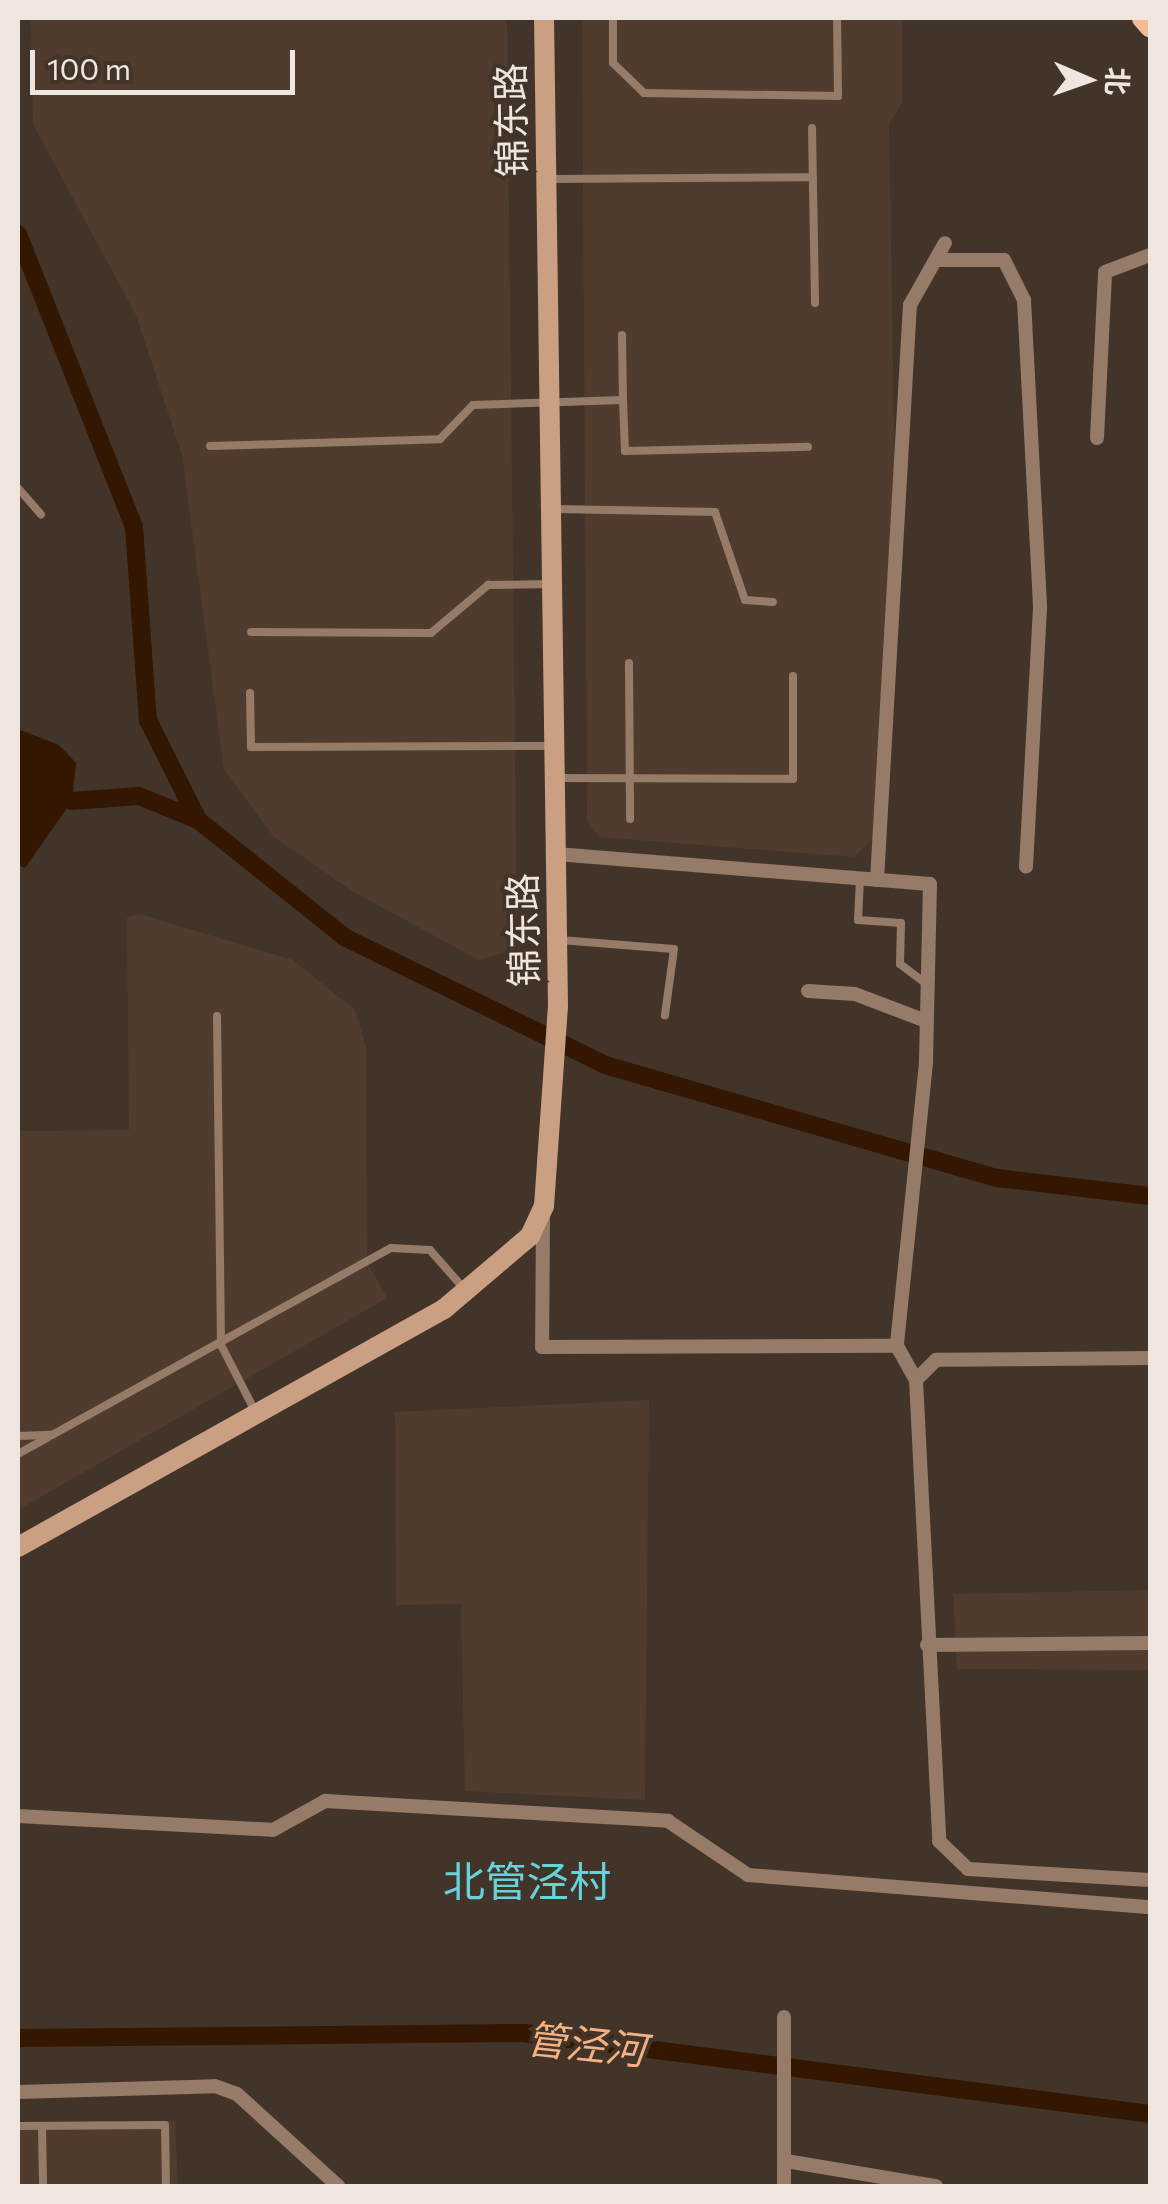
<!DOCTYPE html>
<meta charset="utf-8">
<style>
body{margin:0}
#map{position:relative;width:1168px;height:2204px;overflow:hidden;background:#43342a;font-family:Commissioner,"Noto Sans SC",sans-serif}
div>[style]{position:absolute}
.built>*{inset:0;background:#503c2e}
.water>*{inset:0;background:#341701}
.canal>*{height:18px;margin:-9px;padding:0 9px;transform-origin:9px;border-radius:9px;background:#341701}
.lane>*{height:8px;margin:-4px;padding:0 4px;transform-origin:4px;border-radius:4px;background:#967b68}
.street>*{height:14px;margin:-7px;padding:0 7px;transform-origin:7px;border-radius:7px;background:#967b68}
.secondary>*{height:20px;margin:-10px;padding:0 10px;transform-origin:10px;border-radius:10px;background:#cb9f82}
.primary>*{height:22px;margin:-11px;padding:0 11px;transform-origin:11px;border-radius:11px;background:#f4bc95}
span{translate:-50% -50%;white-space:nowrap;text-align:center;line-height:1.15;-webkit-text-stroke:8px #43342a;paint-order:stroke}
.street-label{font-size:38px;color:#efe6df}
.water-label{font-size:40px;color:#f5b181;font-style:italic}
.quarter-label{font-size:42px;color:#66d2dc}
.frame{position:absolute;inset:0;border:20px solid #efe6df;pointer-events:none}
.north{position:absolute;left:1038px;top:30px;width:100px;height:100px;-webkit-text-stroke:8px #43342a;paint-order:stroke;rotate:92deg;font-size:28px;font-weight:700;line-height:40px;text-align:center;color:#efe6df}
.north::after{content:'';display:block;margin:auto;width:35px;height:45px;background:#efe6df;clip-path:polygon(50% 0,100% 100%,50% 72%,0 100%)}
.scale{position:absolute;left:30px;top:50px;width:265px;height:45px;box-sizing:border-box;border:5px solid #efe6df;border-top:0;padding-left:12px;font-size:30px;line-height:35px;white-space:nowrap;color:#efe6df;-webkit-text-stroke:8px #43342a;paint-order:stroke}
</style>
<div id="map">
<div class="built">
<div style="clip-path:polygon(31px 18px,507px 18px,517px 949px,479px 960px,352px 891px,273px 836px,224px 769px,182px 455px,136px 315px,33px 124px)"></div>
<div style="clip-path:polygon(582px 18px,902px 18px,902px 102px,889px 125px,895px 480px,879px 833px,854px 857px,599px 837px,587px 820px)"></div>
<div style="clip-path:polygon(139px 914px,293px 960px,355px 1010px,366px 1047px,367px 1262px,387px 1298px,18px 1510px,18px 1131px,129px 1130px,127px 918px)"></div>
<div style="clip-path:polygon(649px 1400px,645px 1800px,465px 1791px,461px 1604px,396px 1605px,395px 1412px)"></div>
<div style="clip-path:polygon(1150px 1590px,1150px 1670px,957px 1669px,953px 1594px)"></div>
<div style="clip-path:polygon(175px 2121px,178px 2186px,18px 2186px,18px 2122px)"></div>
</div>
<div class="water">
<div style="clip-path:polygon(18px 729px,59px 745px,76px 763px,72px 801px,25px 868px,18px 865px)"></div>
</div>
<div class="canal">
<div style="left:18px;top:234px;width:315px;rotate:68.4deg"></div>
<div style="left:134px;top:527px;width:194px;rotate:85.9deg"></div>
<div style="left:148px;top:720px;width:112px;rotate:63.4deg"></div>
<div style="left:198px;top:820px;width:189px;rotate:38.6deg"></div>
<div style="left:346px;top:938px;width:288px;rotate:26.1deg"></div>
<div style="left:605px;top:1065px;width:408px;rotate:16.1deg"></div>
<div style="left:997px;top:1178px;width:154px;rotate:6.7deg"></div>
<div style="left:72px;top:801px;width:67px;rotate:-4.3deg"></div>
<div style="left:139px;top:796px;width:64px;rotate:22.1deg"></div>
<div style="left:18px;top:2038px;width:506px;rotate:-0.57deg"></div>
<div style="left:524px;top:2033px;width:631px;rotate:7.37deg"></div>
</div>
<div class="lane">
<div style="left:613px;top:18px;width:45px;rotate:90deg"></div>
<div style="left:613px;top:63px;width:43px;rotate:44.1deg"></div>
<div style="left:644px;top:93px;width:194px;rotate:0.9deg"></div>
<div style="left:838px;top:96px;width:78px;rotate:-90.7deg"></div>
<div style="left:812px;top:128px;width:175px;rotate:89deg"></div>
<div style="left:550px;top:179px;width:261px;rotate:-0.4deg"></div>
<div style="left:623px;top:400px;width:51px;rotate:87.8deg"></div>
<div style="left:625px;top:451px;width:183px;rotate:-1.3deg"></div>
<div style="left:210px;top:446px;width:230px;rotate:-1.7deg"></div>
<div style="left:440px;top:439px;width:47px;rotate:-45.9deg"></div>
<div style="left:473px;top:405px;width:150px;rotate:-1.9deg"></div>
<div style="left:623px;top:400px;width:65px;rotate:-90.9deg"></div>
<div style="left:18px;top:488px;width:35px;rotate:49deg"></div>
<div style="left:555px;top:509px;width:160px;rotate:1.1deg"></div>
<div style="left:715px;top:512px;width:93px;rotate:71.2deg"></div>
<div style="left:745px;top:600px;width:28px;rotate:4deg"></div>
<div style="left:251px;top:632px;width:180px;rotate:0.3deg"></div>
<div style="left:431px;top:633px;width:75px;rotate:-40.1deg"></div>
<div style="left:488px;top:585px;width:64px;rotate:-0.9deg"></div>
<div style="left:629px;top:663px;width:156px;rotate:89.6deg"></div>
<div style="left:250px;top:693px;width:54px;rotate:88.9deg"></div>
<div style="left:251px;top:747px;width:303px;rotate:-0.2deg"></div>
<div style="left:556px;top:778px;width:237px;rotate:0.2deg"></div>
<div style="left:793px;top:779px;width:103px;rotate:-90deg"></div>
<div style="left:860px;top:878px;width:42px;rotate:92.7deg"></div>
<div style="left:858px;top:920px;width:43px;rotate:4deg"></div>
<div style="left:901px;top:923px;width:41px;rotate:91.4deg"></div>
<div style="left:900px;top:964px;width:34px;rotate:37deg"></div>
<div style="left:560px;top:940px;width:114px;rotate:4.5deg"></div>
<div style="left:674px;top:949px;width:67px;rotate:97.8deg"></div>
<div style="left:217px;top:1016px;width:329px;rotate:89.3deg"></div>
<div style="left:221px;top:1345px;width:76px;rotate:62.8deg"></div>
<div style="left:18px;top:1436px;width:34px;rotate:-2deg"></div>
<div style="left:52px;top:1435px;width:387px;rotate:-28.9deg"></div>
<div style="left:391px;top:1248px;width:39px;rotate:3deg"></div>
<div style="left:430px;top:1250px;width:55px;rotate:48.7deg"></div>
<div style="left:18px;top:1454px;width:35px;rotate:-29deg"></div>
<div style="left:18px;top:2126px;width:147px;rotate:-0.4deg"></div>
<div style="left:165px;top:2125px;width:61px;rotate:89.1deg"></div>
<div style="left:42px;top:2126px;width:60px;rotate:89deg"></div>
</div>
<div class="street">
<div style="left:936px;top:260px;width:68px"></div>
<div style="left:1004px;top:260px;width:45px;rotate:63.4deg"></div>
<div style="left:1024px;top:300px;width:308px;rotate:87deg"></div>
<div style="left:1040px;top:608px;width:259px;rotate:93.1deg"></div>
<div style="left:1097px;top:438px;width:166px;rotate:-87.2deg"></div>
<div style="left:1105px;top:272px;width:48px;rotate:-20.7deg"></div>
<div style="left:556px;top:854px;width:375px;rotate:4.6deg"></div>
<div style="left:930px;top:884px;width:179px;rotate:91.3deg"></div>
<div style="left:926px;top:1063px;width:284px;rotate:95.9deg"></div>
<div style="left:877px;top:880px;width:576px;rotate:-86.72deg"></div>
<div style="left:910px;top:305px;width:71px;rotate:-60.6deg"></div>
<div style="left:808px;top:991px;width:47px;rotate:3.7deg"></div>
<div style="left:855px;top:994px;width:76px;rotate:20.8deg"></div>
<div style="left:543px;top:1217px;width:130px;rotate:90.4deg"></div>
<div style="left:542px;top:1347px;width:355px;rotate:-0.2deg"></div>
<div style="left:897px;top:1346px;width:39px;rotate:61deg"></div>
<div style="left:1150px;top:1358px;width:214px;rotate:179.5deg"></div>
<div style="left:936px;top:1360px;width:28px;rotate:135deg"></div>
<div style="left:916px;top:1380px;width:462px;rotate:87.1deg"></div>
<div style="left:939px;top:1841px;width:40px;rotate:44deg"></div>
<div style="left:968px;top:1869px;width:182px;rotate:3.5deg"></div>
<div style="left:927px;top:1645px;width:223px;rotate:-0.5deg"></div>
<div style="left:18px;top:1816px;width:255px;rotate:3.1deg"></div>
<div style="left:273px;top:1830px;width:60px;rotate:-29.1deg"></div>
<div style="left:325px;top:1801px;width:344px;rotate:3.3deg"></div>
<div style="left:668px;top:1821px;width:97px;rotate:34deg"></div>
<div style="left:748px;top:1875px;width:403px;rotate:4.6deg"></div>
<div style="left:784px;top:2017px;width:169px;rotate:90deg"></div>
<div style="left:18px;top:2092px;width:197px;rotate:-1.7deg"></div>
<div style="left:215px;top:2086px;width:23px;rotate:20deg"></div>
<div style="left:237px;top:2094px;width:137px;rotate:42.3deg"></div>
<div style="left:786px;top:2161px;width:152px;rotate:9.5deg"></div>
</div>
<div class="secondary">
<div style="left:18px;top:1547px;width:488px;rotate:-29.2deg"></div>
<div style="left:444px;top:1309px;width:113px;rotate:-40.3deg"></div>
<div style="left:530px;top:1236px;width:33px;rotate:-65deg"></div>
<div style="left:544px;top:1206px;width:200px;rotate:-86deg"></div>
<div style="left:558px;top:1006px;width:988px;rotate:-90.81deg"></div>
</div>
<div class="primary">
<div style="left:1143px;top:18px;width:11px;rotate:49deg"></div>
</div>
<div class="street-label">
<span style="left:510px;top:120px;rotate:-91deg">锦东路</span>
<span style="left:522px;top:930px;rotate:-91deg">锦东路</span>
</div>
<div class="water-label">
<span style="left:586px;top:2043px;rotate:6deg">管泾河</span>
</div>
<div class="quarter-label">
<span style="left:527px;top:1880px">北管泾村</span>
</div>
<div class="frame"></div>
<div class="north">北</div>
<div class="scale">100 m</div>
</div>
